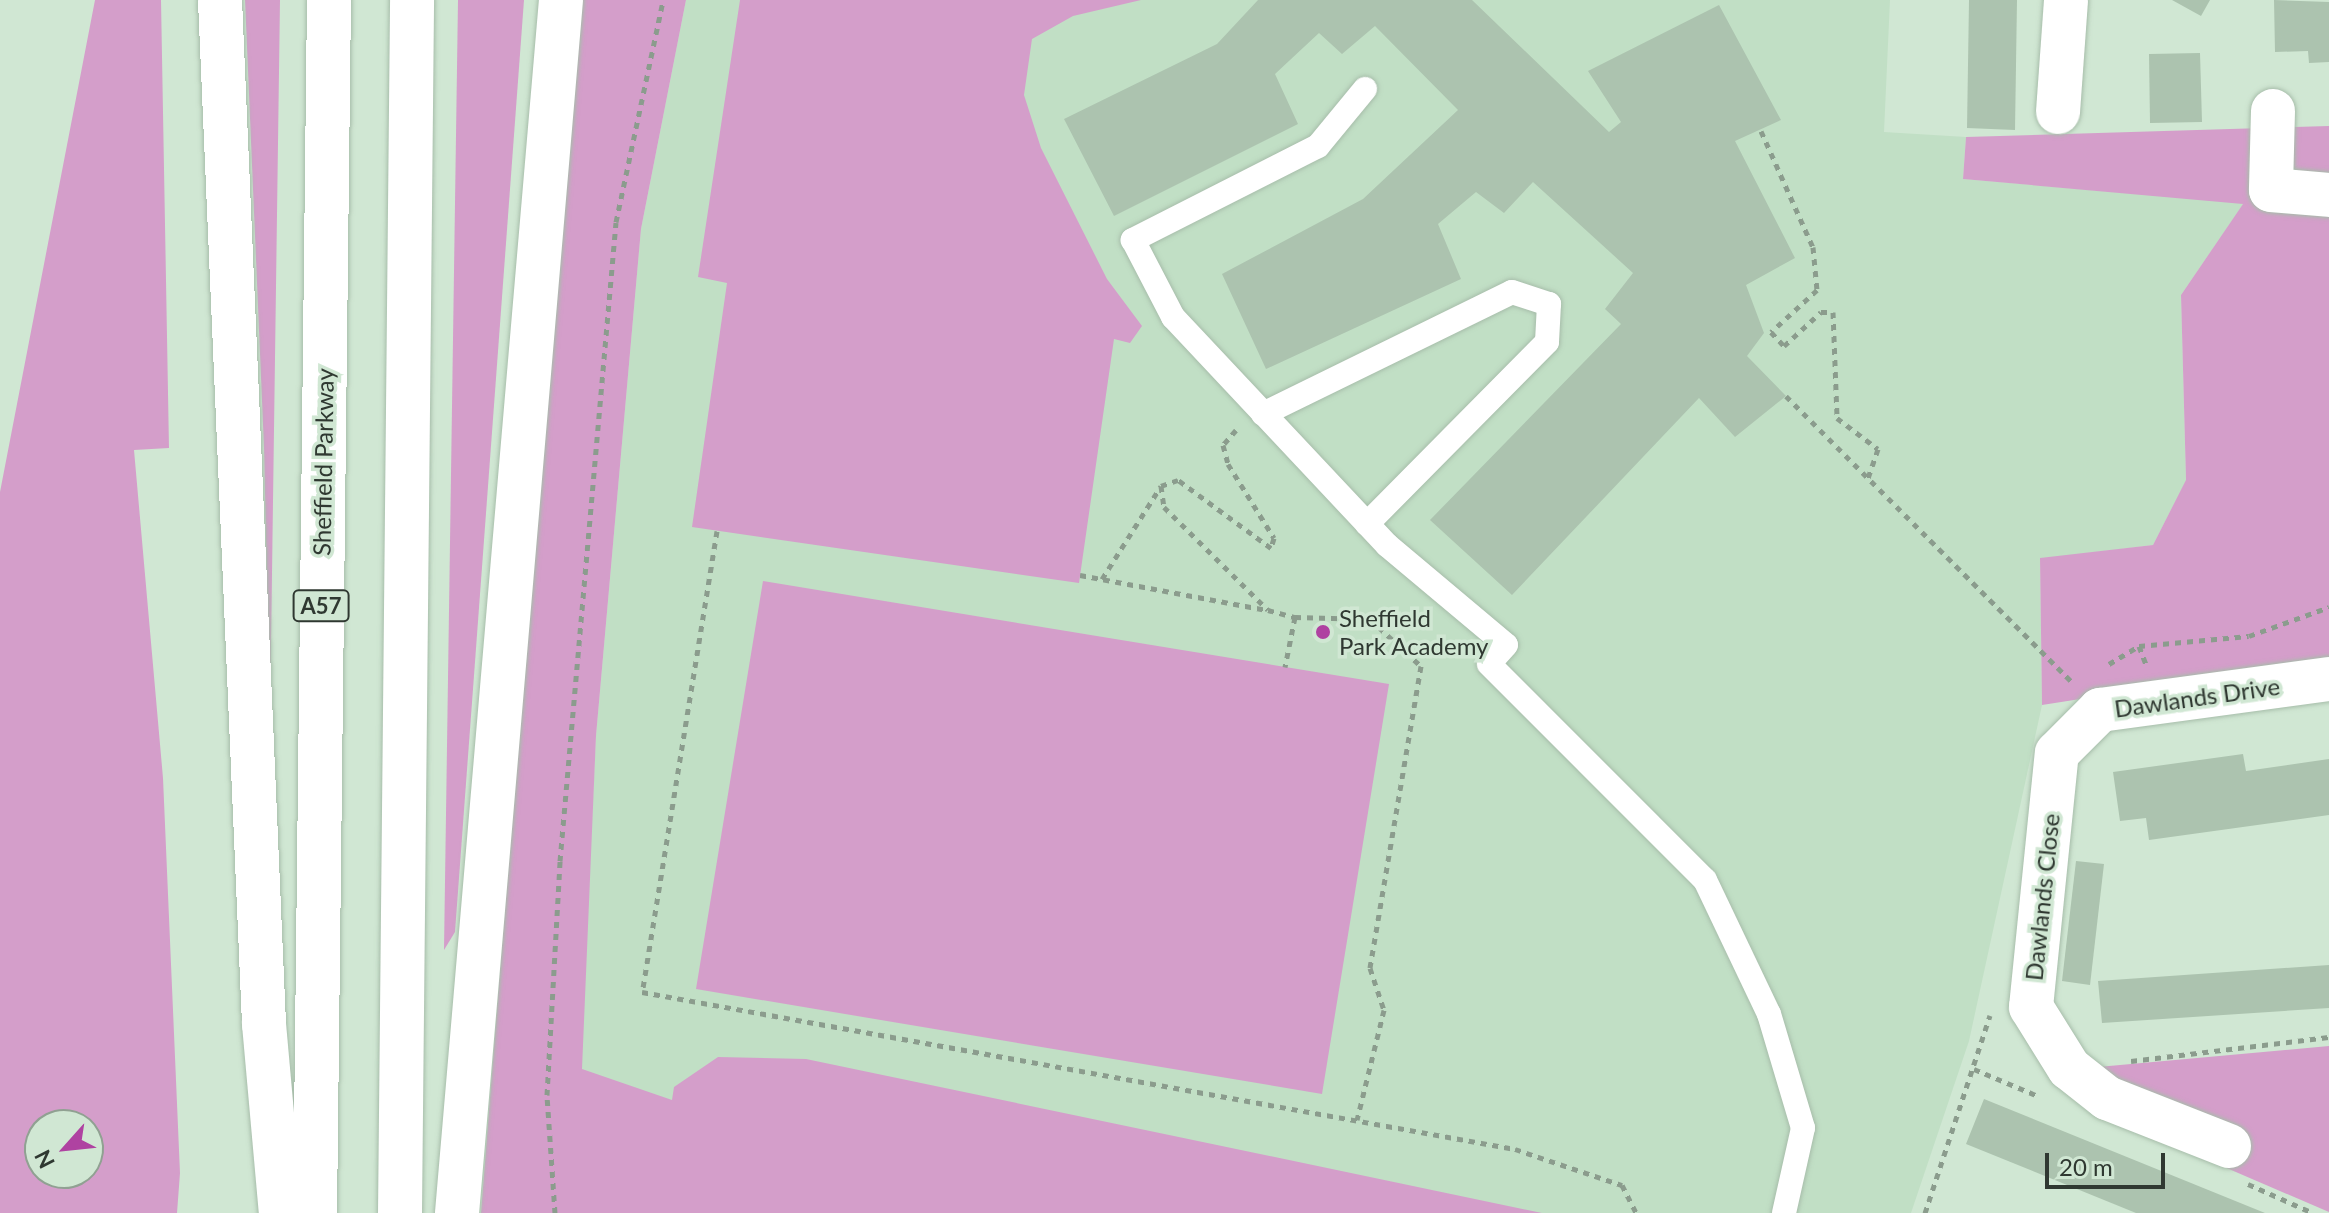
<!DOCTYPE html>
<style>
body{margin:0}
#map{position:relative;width:2329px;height:1213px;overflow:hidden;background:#d0e7d3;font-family:Lato,sans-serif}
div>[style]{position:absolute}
.built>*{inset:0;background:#c1dfc5}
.green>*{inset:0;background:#d49eca}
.building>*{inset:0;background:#acc3af}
.path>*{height:5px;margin-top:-2.5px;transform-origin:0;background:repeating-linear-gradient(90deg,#8b9c8d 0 6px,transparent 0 12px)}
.roads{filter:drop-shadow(0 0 2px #a7bdaa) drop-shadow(0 0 2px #a7bdaa)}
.service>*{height:24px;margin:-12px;padding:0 12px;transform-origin:12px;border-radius:12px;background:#fff}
.minor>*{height:44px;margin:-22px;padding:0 22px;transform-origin:22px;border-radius:22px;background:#fff}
.trunk>*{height:44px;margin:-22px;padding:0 22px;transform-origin:22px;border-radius:22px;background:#fff}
.dots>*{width:22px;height:22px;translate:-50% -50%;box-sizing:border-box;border:4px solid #d0e7d3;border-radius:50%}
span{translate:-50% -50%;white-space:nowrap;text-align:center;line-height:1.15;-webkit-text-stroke:7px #d0e7d3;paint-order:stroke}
.shield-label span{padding:2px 6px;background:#d0e7d3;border:2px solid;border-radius:6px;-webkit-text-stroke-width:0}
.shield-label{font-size:22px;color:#2f3831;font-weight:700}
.street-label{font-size:24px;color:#2f3831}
.poi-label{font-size:24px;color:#2f3831}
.left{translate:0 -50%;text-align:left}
.north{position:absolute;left:24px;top:1109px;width:80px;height:80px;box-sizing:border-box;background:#d0e7d3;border:2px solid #90a192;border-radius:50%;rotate:243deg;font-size:22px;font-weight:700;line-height:32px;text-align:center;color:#2f3831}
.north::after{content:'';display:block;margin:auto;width:28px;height:36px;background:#af42a1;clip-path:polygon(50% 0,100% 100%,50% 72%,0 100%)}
.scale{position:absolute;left:2045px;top:1153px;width:120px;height:36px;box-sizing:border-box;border:4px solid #2f3831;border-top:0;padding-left:10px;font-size:24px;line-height:28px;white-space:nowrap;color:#2f3831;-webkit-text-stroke:6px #d0e7d3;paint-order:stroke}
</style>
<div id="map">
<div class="built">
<div style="clip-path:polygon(686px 0,1890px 0,1884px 132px,1966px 137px,1963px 179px,2244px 203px,2181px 295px,2186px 481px,2153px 545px,2040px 559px,2042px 705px,1969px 1041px,1911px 1213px,589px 1213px,578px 1110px,596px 736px,641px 229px)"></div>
</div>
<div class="green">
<div style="clip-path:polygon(evenodd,95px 0,161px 0,169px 448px,134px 450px,163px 778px,180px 1173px,177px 1213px,0 1213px,0 492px,95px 0,40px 1125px,88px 1125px,88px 1173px,40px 1173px,40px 1125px)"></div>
<div style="clip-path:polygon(245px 0,280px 0,270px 717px,264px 448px)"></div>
<div style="clip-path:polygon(458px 0,524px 0,455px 932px,444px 950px)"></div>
<div style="clip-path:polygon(576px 0,686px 0,641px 229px,596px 736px,582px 1069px,672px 1100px,674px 1087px,718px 1057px,806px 1059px,1542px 1213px,481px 1213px)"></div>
<div style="clip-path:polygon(740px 0,1141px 0,1073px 16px,1032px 39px,1024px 95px,1041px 148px,1107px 279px,1142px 326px,1130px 343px,1114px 339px,1079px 583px,692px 527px,727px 283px,698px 277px)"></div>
<div style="clip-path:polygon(2329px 126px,2329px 660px,2042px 705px,2040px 558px,2153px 545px,2186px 480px,2181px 295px,2243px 204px,1963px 179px,1966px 137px)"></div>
<div style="clip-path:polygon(763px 581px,1389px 684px,1322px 1094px,696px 989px)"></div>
<div style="clip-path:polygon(2329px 1046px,2329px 1212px,2215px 1163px,2087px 1068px)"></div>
</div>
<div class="building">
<div style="clip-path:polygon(1258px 0,1472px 0,1609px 132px,1621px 122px,1588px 71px,1719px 5px,1781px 120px,1735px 141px,1795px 258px,1746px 285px,1764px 333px,1747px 356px,1786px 396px,1735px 437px,1699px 398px,1512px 595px,1430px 520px,1621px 324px,1605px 309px,1633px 273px,1533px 182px,1504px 213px,1476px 192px,1438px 224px,1461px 279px,1266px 369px,1222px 274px,1363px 199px,1458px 110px,1375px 26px,1342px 54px,1319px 33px,1275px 74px,1298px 124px,1114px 216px,1064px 119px,1217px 44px)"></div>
<div style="clip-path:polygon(1969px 0,2017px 0,2015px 130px,1967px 128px)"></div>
<div style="clip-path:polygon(2172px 0,2210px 0,2201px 16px)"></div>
<div style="clip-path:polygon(2274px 0,2329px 2px,2329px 62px,2309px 63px,2308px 51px,2275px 52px)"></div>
<div style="clip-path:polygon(2200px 53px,2202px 122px,2150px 123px,2149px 54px)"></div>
<div style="clip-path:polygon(2243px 754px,2246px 771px,2329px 759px,2329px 815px,2149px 840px,2146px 818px,2120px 821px,2113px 772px)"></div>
<div style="clip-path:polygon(2076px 861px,2104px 864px,2090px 985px,2062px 981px)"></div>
<div style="clip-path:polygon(2329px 965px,2329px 1008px,2102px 1023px,2098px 981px)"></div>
<div style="clip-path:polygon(1984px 1099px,2265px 1213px,2136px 1213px,1966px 1144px)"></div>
</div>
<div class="path">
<div style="left:1761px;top:131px;width:127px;rotate:65.9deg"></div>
<div style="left:1813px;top:247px;width:43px;rotate:84.7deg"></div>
<div style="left:1817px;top:290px;width:62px;rotate:137.6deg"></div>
<div style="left:1771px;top:332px;width:19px;rotate:47deg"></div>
<div style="left:1784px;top:346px;width:50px;rotate:-42.6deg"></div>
<div style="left:1821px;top:312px;width:12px"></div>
<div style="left:1833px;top:312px;width:106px;rotate:87.8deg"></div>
<div style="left:1837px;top:418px;width:51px;rotate:37.1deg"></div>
<div style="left:1878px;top:449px;width:31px;rotate:109deg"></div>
<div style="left:1786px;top:396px;width:403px;rotate:45deg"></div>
<div style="left:1236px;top:430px;width:20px;rotate:131deg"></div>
<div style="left:1223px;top:445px;width:20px;rotate:75deg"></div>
<div style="left:1228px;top:464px;width:87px;rotate:58.1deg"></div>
<div style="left:1274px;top:538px;width:10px;rotate:107deg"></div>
<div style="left:1271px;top:548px;width:115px;rotate:-143.8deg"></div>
<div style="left:1178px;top:480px;width:18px;rotate:161deg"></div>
<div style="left:1161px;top:486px;width:21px;rotate:82deg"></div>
<div style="left:1164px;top:507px;width:146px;rotate:44.7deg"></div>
<div style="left:1268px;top:610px;width:28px;rotate:15deg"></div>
<div style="left:1295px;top:617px;width:51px;rotate:101.3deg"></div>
<div style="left:717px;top:531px;width:467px;rotate:99.2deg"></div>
<div style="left:642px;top:992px;width:887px;rotate:10.2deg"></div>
<div style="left:1515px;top:1149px;width:113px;rotate:18.6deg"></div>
<div style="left:1622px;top:1185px;width:31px;rotate:63deg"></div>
<div style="left:1080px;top:575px;width:190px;rotate:10.6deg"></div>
<div style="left:1102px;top:579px;width:110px;rotate:-57.6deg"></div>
<div style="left:1295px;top:617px;width:75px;rotate:1.5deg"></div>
<div style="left:1370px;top:619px;width:69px;rotate:42.7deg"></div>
<div style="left:1421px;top:666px;width:306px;rotate:99.6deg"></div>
<div style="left:1370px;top:968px;width:44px;rotate:71.6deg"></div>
<div style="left:1384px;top:1010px;width:113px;rotate:103.8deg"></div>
<div style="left:2139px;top:646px;width:110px;rotate:-5.2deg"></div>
<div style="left:2249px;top:636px;width:85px;rotate:-19.9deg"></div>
<div style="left:2109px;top:664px;width:35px;rotate:-31deg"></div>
<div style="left:2139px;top:646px;width:19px;rotate:69deg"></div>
<div style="left:2131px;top:1061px;width:199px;rotate:-6.9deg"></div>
<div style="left:1974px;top:1069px;width:67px;rotate:22.8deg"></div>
<div style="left:2248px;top:1184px;width:71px;rotate:24deg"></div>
<div style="left:555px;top:1213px;width:118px;rotate:-93.9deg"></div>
<div style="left:547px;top:1095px;width:234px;rotate:-86.8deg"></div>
<div style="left:560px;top:861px;width:641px;rotate:-84.99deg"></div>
<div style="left:616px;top:222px;width:227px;rotate:-78deg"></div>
<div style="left:1925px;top:1213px;width:208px;rotate:-71.8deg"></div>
</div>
<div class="roads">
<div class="service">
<div style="left:1365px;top:89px;width:74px;rotate:129.5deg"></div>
<div style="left:1318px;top:146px;width:208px;rotate:153.1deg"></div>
<div style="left:1133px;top:240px;width:87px;rotate:62.5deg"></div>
<div style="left:1173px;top:317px;width:313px;rotate:46.8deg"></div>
<div style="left:1387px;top:545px;width:155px;rotate:40deg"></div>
<div style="left:1506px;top:645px;width:25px;rotate:132deg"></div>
<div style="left:1489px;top:664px;width:305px;rotate:45deg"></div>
<div style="left:1705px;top:880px;width:148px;rotate:64.5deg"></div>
<div style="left:1769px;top:1014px;width:119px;rotate:73.4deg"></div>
<div style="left:1803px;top:1128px;width:87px;rotate:102.6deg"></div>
<div style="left:1263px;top:414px;width:277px;rotate:-26.1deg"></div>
<div style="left:1512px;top:292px;width:39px;rotate:18deg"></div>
<div style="left:1549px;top:304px;width:38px;rotate:93deg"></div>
<div style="left:1547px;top:342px;width:256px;rotate:134.7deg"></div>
</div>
<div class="minor">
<div style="left:2273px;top:111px;width:79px;rotate:91.5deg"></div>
<div style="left:2271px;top:190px;width:58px;rotate:4.9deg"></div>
<div style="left:2058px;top:112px;width:112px;rotate:-85.9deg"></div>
<div style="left:2229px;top:1146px;width:131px;rotate:-158.5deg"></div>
<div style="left:2107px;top:1098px;width:48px;rotate:-141.7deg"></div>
<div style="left:2069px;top:1068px;width:72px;rotate:-121.9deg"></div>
<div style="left:2031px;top:1007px;width:255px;rotate:-84.2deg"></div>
<div style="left:2057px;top:753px;width:61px;rotate:-45deg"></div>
<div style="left:2100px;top:710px;width:231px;rotate:-7.7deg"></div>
</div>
<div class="trunk">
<div style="left:220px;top:0;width:1025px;rotate:87.54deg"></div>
<div style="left:264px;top:1024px;width:190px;rotate:84.9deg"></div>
<div style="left:315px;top:1213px;width:1213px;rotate:-89.34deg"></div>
<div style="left:400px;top:1213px;width:1213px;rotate:-89.43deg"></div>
<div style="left:457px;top:1213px;width:1217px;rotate:-85.1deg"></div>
</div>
</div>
<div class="dots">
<div style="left:1323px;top:632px;background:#af42a1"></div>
</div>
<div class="shield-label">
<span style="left:321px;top:606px">A57</span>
</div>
<div class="street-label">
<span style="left:323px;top:462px;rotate:-89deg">Sheffield Parkway</span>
<span style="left:2197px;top:697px;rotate:-8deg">Dawlands Drive</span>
<span style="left:2042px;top:897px;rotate:-84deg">Dawlands Close</span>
</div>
<div class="poi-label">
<span class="left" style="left:1339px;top:632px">Sheffield<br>Park Academy</span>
</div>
<div class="north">N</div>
<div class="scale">20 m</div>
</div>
